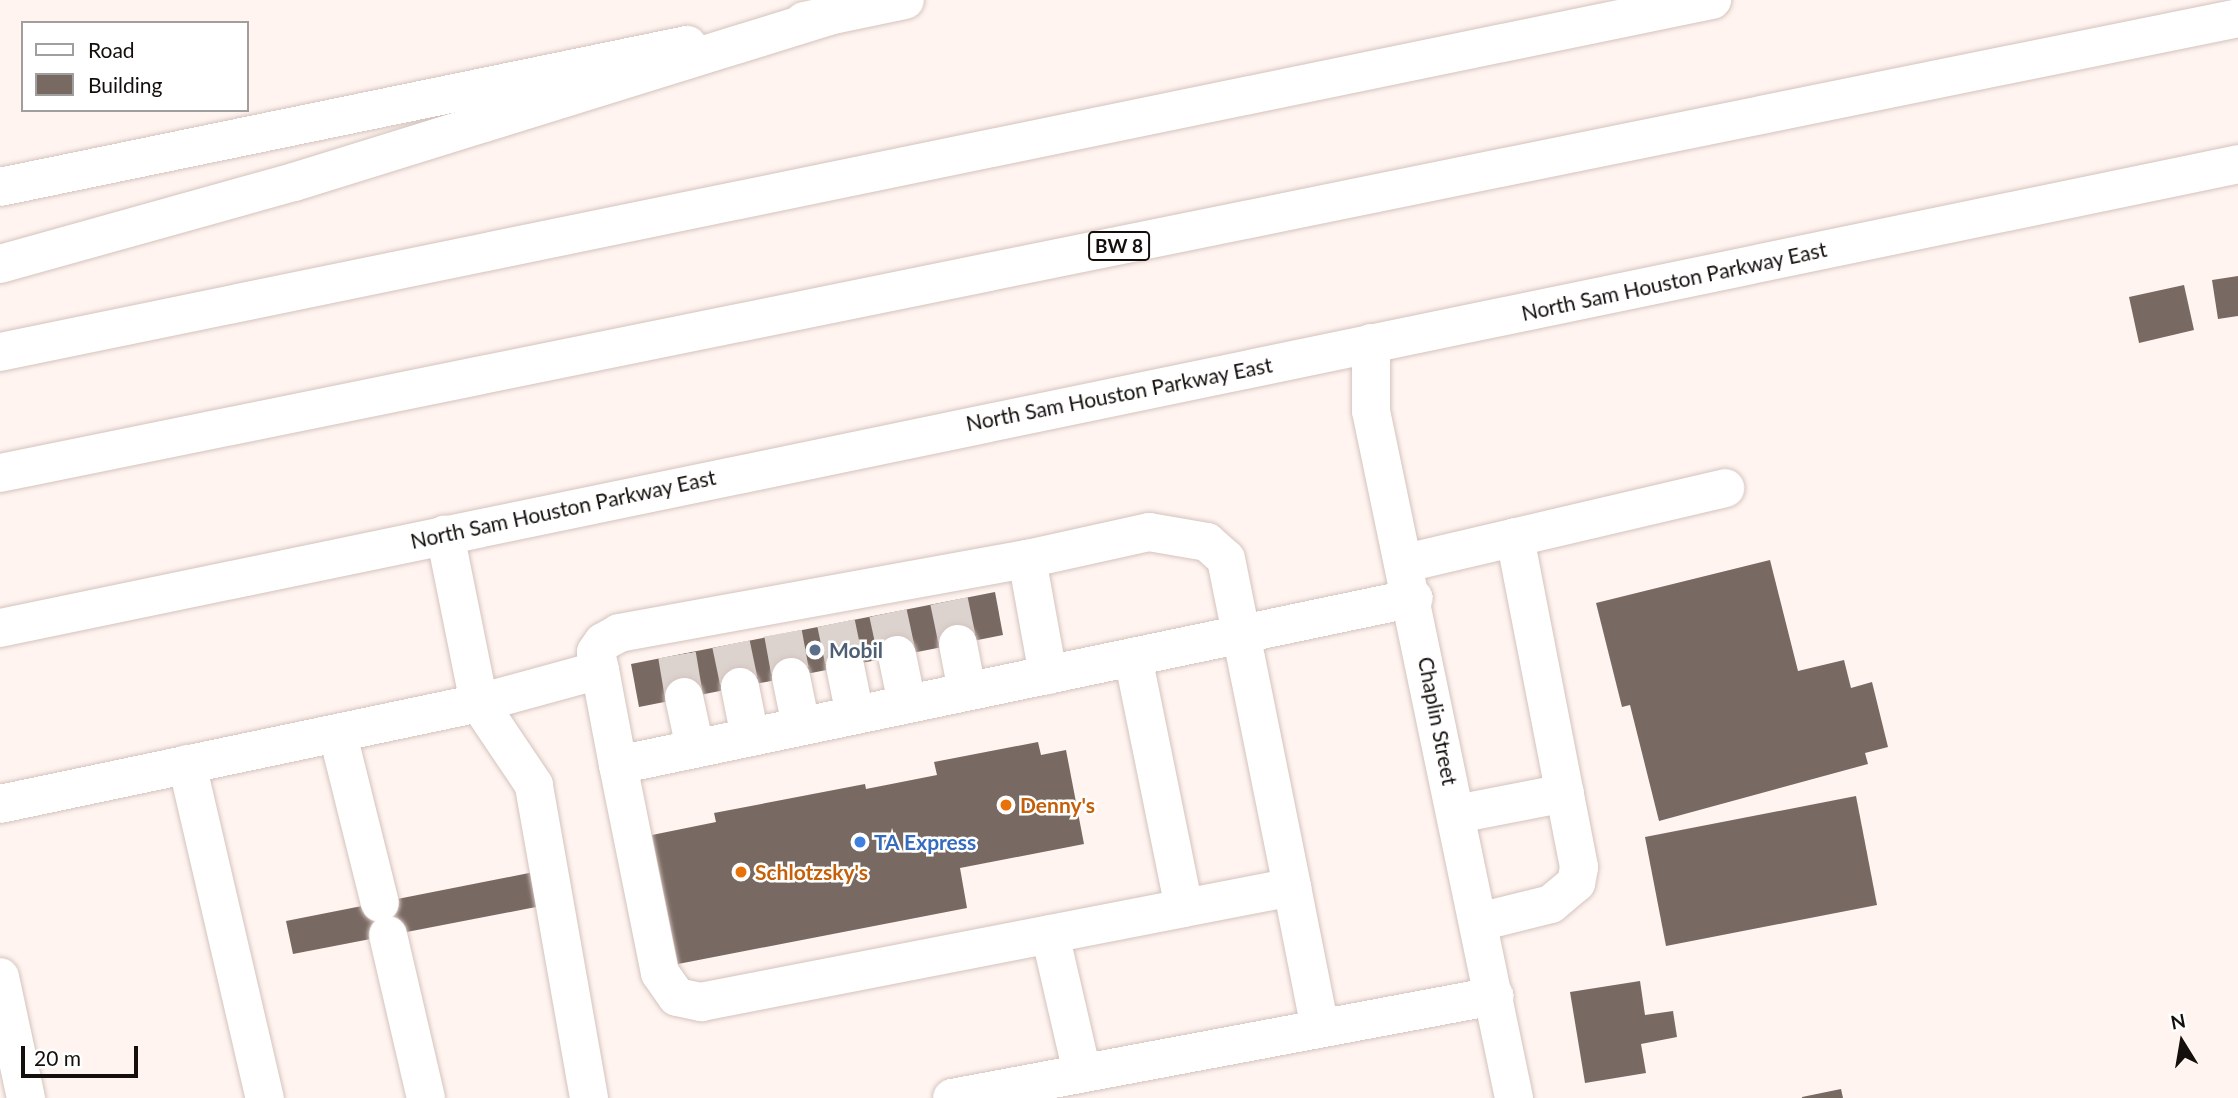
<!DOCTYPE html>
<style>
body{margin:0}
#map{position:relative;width:2238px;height:1098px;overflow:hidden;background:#fff4f0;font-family:Lato,sans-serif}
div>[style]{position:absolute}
.building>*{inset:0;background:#786963}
.minor-tunnel>*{height:38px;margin-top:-19px;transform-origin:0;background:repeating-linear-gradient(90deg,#dcd2ce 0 38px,transparent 0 57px)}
.roads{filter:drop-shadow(0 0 2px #d4c3bd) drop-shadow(0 0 2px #d4c3bd)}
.minor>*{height:38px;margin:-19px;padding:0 19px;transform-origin:19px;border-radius:19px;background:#fff}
.major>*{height:38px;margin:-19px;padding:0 19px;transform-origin:19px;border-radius:19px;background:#fff}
.highway>*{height:38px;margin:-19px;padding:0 19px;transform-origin:19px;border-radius:19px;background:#fff}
.dots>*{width:19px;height:19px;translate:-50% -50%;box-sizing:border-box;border:4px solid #fff;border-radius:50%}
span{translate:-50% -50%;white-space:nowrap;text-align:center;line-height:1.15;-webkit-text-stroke:5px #fff;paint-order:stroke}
.shield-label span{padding:2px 5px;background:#fff;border:2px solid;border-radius:5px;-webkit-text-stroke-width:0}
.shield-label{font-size:19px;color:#140f0c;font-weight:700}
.street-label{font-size:21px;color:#140f0c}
.service-label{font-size:21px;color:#4e5e75;font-weight:700}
.left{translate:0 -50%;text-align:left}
.food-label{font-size:21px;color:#c56008;font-weight:700}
.shop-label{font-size:21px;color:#366cbe;font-weight:700}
.legend{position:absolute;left:21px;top:21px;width:228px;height:91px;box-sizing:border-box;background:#fff;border:2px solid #a19f9e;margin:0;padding:9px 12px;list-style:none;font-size:21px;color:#140f0c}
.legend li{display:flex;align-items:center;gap:14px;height:35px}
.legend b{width:35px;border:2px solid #a19f9e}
.north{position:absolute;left:2147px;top:1007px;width:70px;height:70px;-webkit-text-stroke:5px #fff;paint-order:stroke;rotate:349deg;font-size:19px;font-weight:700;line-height:28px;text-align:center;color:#140f0c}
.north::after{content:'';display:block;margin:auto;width:24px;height:32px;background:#140f0c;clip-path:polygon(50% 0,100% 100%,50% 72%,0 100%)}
.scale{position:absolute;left:21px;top:1046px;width:117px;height:32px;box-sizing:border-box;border:4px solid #140f0c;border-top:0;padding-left:9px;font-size:21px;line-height:24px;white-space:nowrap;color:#140f0c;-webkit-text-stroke:5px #fff;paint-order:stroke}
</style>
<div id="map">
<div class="building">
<div style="clip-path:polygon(2238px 276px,2238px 316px,2218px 319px,2212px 280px)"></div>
<div style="clip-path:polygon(2184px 285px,2194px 330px,2139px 343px,2129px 297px)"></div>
<div style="clip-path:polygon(1770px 560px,1798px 671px,1844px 660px,1851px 688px,1872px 682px,1888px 747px,1865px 753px,1868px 764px,1659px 821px,1630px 705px,1622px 707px,1596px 603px)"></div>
<div style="clip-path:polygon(995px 592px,1003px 635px,639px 707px,631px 664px)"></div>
<div style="clip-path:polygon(1038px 742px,1041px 755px,1066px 750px,1084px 844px,960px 868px,967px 908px,678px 964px,652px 835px,716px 822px,714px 813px,865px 784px,866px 789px,937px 775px,934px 762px)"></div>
<div style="clip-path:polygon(1856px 796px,1877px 905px,1666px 946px,1645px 837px)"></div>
<div style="clip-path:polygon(534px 872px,541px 906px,293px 954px,286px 921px)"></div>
<div style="clip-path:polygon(1640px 981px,1645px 1015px,1673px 1011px,1677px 1037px,1641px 1044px,1646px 1073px,1585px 1083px,1570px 992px)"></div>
<div style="clip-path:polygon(1841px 1089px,1843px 1098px,1802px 1098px,1802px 1097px)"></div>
</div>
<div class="minor-tunnel">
<div style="left:949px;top:601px;width:44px;rotate:78.2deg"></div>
<div style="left:888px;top:613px;width:43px;rotate:77.9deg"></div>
<div style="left:836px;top:623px;width:44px;rotate:78.2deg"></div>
<div style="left:783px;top:633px;width:45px;rotate:79.7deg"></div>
<div style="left:731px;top:644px;width:44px;rotate:78.2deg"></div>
<div style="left:677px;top:655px;width:43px;rotate:80.5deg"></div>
</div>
<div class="roads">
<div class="minor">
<div style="left:1371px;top:343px;width:68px;rotate:90deg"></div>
<div style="left:1371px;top:411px;width:702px;rotate:78.24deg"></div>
<div style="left:1027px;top:559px;width:125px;rotate:-12.5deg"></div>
<div style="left:1149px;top:532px;width:59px;rotate:9.8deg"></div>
<div style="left:1207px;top:542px;width:25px;rotate:42deg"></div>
<div style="left:1226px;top:559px;width:335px;rotate:78.6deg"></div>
<div style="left:1406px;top:563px;width:328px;rotate:-13.2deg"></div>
<div style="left:958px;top:644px;width:48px;rotate:79.2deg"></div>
<div style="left:897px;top:655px;width:50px;rotate:78.5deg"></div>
<div style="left:1133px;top:657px;width:256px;rotate:78.5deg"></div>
<div style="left:845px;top:666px;width:50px;rotate:78.5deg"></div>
<div style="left:600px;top:670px;width:18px;rotate:-103deg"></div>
<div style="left:596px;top:652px;width:12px;rotate:-55deg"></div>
<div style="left:603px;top:642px;width:18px;rotate:-29deg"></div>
<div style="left:619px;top:633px;width:415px;rotate:-10.3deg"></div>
<div style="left:1027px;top:559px;width:118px;rotate:79.7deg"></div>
<div style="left:791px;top:677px;width:50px;rotate:78.5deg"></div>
<div style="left:740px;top:687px;width:51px;rotate:78.7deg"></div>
<div style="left:684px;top:697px;width:52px;rotate:77.8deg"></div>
<div style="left:338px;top:735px;width:173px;rotate:76deg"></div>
<div style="left:187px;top:764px;width:343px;rotate:76.9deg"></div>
<div style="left:618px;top:765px;width:212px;rotate:78.6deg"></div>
<div style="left:660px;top:973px;width:29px;rotate:55deg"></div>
<div style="left:677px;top:997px;width:25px;rotate:12deg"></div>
<div style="left:701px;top:1002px;width:602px;rotate:-11.01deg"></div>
<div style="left:1292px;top:887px;width:144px;rotate:78.8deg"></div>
<div style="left:0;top:804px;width:490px;rotate:-11.9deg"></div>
<div style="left:479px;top:703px;width:172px;rotate:-101.4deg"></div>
<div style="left:1457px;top:814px;width:110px;rotate:-11deg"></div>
<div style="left:1479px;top:922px;width:74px;rotate:-14deg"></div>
<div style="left:1551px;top:904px;width:33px;rotate:-40deg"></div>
<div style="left:1576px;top:883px;width:16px;rotate:-79deg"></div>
<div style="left:1579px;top:867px;width:336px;rotate:-101deg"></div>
<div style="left:1050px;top:934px;width:143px;rotate:77deg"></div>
<div style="left:388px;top:935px;width:167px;rotate:76.9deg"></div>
<div style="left:0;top:977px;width:124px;rotate:77.9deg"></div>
<div style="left:589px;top:1098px;width:318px;rotate:-100deg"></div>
<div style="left:534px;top:785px;width:99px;rotate:-123.9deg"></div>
<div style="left:479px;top:703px;width:125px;rotate:-15.3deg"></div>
<div style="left:600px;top:670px;width:97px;rotate:79.3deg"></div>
<div style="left:618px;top:765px;width:813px;rotate:-11.85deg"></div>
<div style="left:952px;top:1098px;width:552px;rotate:-10.66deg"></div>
</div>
<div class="major">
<div style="left:804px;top:21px;width:103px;rotate:-11.7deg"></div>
<div style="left:0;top:187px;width:702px;rotate:-11.68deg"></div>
<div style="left:0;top:628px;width:2286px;rotate:-11.71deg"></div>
</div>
<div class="highway">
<div style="left:0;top:264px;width:305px;rotate:-15.6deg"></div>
<div style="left:294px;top:182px;width:567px;rotate:-17.22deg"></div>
<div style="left:0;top:352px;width:1748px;rotate:-11.62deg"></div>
<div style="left:0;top:473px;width:2284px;rotate:-11.49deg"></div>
</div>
</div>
<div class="dots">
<div style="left:815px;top:650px;background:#5c6f8a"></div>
<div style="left:1006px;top:805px;background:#e8710a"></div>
<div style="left:860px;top:842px;background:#3f7fe0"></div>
<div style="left:741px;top:872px;background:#e8710a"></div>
</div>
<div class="shield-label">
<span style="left:1119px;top:246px">BW 8</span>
</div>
<div class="street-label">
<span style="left:1674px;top:281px;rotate:-12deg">North Sam Houston Parkway East</span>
<span style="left:1119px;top:394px;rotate:-11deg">North Sam Houston Parkway East</span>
<span style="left:563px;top:509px;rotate:-12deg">North Sam Houston Parkway East</span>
<span style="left:1438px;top:721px;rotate:79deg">Chaplin Street</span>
</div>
<div class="service-label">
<span class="left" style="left:829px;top:650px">Mobil</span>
</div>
<div class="food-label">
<span class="left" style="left:1020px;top:805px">Denny's</span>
<span class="left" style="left:755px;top:872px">Schlotzsky's</span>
</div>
<div class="shop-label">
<span class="left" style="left:874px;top:842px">TA Express</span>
</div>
<ul class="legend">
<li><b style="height:9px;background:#fff"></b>Road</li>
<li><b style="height:19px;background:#786963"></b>Building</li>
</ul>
<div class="north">N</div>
<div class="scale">20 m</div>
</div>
